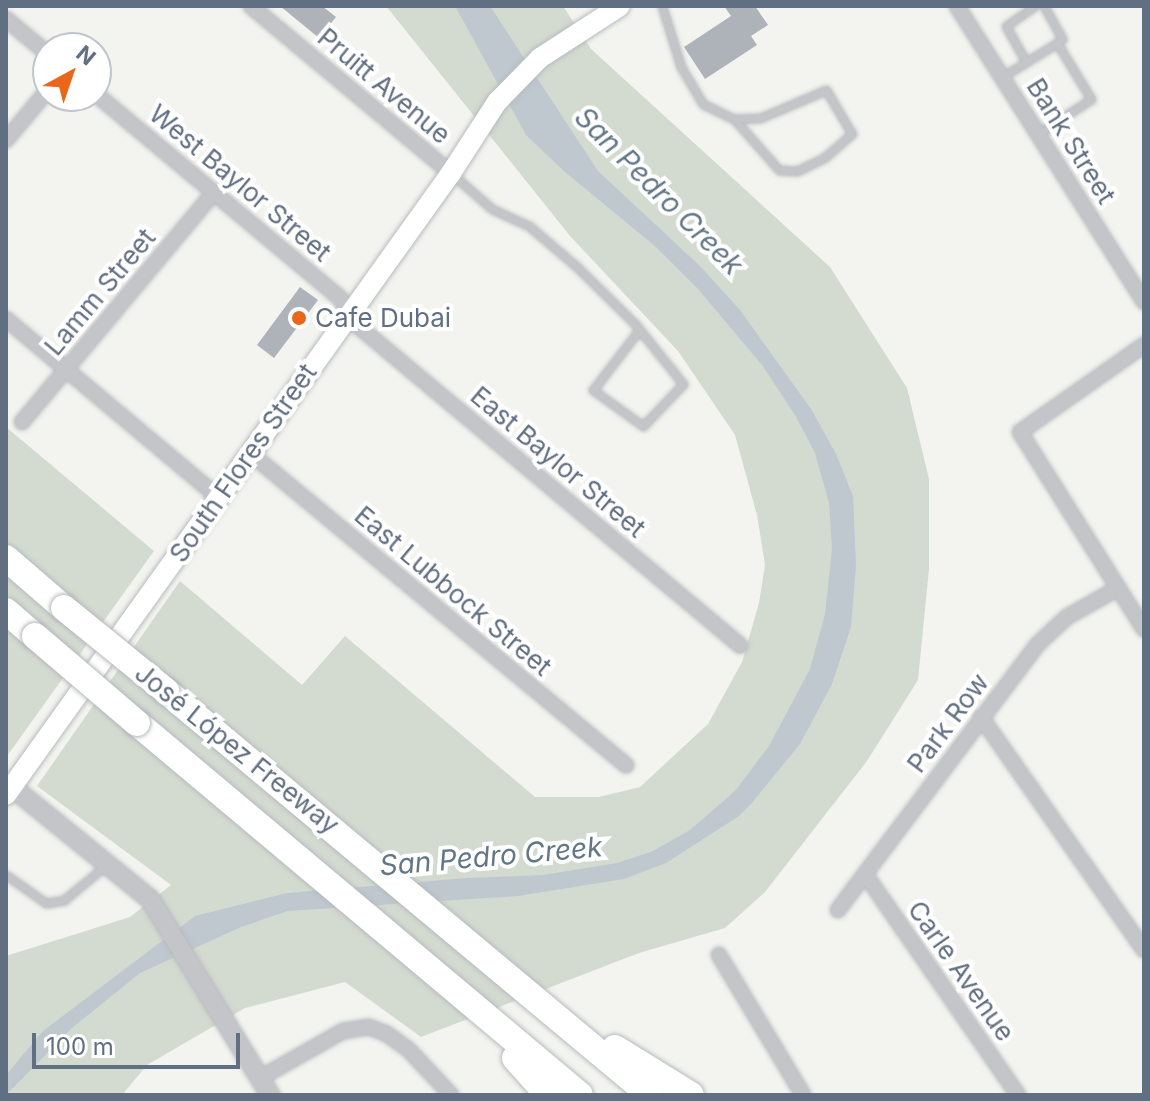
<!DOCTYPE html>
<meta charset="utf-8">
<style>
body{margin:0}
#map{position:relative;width:1150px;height:1101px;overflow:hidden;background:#f3f4ef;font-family:Inter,sans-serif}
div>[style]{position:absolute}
.green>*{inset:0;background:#d3dbd0}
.water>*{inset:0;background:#bec8ce}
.building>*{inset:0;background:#aeb3ba}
.roads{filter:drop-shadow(0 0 2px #b7babf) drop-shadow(0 0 2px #b7babf)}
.service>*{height:7px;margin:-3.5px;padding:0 3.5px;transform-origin:3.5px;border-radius:3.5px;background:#c3c5c9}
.minor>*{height:14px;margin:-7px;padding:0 7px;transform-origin:7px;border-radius:7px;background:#c3c5c9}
.tertiary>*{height:18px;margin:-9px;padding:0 9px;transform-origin:9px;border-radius:9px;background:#c3c5c9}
.secondary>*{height:20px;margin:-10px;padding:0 10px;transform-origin:10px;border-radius:10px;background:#fff}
.motorway>*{height:26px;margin:-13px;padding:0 13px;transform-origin:13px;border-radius:13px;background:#fff}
.bridges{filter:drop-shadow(0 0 2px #b5b7bb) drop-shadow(0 0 2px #b5b7bb)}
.motorway-bridge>*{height:26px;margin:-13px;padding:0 13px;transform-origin:13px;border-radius:13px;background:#fff}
.dots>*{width:22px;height:22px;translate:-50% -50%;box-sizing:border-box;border:4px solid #fff;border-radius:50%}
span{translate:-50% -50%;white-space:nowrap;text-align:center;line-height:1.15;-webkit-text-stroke:8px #fff;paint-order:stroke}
.street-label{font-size:26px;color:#616f82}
.poi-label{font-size:26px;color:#616f82}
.left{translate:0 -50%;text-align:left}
.water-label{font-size:28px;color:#627786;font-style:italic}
.frame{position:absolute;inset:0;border:8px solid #616f82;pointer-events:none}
.north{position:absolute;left:32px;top:32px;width:80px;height:80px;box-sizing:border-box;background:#fff;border:2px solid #c0c5cd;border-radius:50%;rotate:40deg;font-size:22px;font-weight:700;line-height:32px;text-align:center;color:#616f82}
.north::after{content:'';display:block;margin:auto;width:28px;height:36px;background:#ea6719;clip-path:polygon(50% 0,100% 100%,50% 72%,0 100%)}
.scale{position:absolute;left:32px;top:1033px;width:208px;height:36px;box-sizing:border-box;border:4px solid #616f82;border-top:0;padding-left:10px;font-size:24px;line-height:28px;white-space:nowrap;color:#616f82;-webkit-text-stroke:6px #fff;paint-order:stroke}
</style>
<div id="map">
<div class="green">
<div style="clip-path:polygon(386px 6px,563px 6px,591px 49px,830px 267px,907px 388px,929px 479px,929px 569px,918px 680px,867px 761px,765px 892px,725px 928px,639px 953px,421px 1037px,345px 982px,245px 1008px,147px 1065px,122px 1095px,6px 1095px,6px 956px,130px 917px,171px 885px,37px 786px,180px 581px,302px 685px,345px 636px,535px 797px,599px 797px,640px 787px,708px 724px,742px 662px,759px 603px,765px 565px,757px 515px,735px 435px,678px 351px,570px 236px)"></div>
<div style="clip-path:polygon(6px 427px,154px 551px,7px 756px,6px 754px)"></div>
</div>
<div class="water">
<div style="clip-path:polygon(455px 6px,490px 6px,598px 171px,700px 266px,740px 310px,811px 409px,836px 454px,853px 496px,856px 565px,851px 627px,832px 684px,800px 744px,751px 804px,739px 816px,666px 863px,624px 879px,518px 896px,288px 911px,241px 927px,140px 973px,72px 1028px,6px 1095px,6px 1075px,43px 1031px,195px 916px,287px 893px,467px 878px,543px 875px,617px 863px,653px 851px,690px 830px,735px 791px,769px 746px,810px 669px,825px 614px,832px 549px,829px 503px,815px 453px,795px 415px,762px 365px,698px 289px,656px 247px,565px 172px,526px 135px)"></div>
</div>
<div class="building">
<div style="clip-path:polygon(280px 6px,322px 6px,336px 17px,319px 38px)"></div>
<div style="clip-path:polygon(724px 6px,755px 6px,768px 25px,751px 36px,757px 45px,705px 79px,684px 47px,731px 16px)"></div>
<div style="clip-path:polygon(300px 287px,318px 300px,274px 358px,257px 345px)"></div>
</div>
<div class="roads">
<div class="service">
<div style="left:662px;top:6px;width:64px;rotate:72.7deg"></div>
<div style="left:681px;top:67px;width:43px;rotate:59.3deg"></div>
<div style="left:703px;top:104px;width:34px;rotate:26deg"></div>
<div style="left:734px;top:119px;width:68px;rotate:48.6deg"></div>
<div style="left:779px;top:170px;width:18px;rotate:3deg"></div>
<div style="left:797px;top:171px;width:30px;rotate:-26deg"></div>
<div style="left:824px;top:158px;width:37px;rotate:-41deg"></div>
<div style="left:852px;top:134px;width:51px;rotate:-120.6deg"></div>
<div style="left:826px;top:90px;width:72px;rotate:157deg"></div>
<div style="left:760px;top:118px;width:26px;rotate:178deg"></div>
<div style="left:1044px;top:6px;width:38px;rotate:61deg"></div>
<div style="left:1062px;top:39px;width:6px;rotate:141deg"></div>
<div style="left:1026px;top:62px;width:41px;rotate:-119.1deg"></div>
<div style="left:1006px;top:26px;width:35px;rotate:-35deg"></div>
<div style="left:1002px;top:77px;width:65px;rotate:-31.7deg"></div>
<div style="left:1057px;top:43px;width:66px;rotate:58.7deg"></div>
<div style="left:1091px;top:99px;width:64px;rotate:146.6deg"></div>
<div style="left:452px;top:174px;width:53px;rotate:41.2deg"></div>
<div style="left:492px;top:209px;width:41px;rotate:24.7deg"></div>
<div style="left:529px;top:226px;width:63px;rotate:40.5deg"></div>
<div style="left:577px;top:267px;width:81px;rotate:44.5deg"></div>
<div style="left:635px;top:324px;width:77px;rotate:51.3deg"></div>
<div style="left:683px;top:384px;width:58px;rotate:133.6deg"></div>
<div style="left:643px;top:426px;width:62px;rotate:-144.2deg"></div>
<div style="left:593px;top:390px;width:76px;rotate:-52.5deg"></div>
<div style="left:6px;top:875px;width:49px;rotate:35deg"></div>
<div style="left:46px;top:903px;width:18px;rotate:-9deg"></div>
<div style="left:64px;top:900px;width:53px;rotate:-39.7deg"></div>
</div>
<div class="minor">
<div style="left:251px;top:6px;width:261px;rotate:39.9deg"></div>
<div style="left:957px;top:6px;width:350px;rotate:57.7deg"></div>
<div style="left:6px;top:19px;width:55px;rotate:39.8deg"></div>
<div style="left:96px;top:94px;width:317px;rotate:39.9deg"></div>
<div style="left:339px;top:297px;width:35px;rotate:57deg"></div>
<div style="left:358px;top:326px;width:498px;rotate:39.9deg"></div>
<div style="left:6px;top:140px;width:65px;rotate:-50deg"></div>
<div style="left:6px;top:319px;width:277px;rotate:40deg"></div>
<div style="left:1144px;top:345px;width:151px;rotate:144.9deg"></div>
<div style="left:1020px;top:432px;width:233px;rotate:57.8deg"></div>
<div style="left:22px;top:422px;width:300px;rotate:-50.1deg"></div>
<div style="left:250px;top:453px;width:489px;rotate:39.7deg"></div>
<div style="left:981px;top:717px;width:284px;rotate:55deg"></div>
<div style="left:865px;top:874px;width:269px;rotate:55.3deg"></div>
<div style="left:838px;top:910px;width:333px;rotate:-53.1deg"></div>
<div style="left:1038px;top:644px;width:40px;rotate:-43deg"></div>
<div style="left:1067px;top:617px;width:59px;rotate:-29.6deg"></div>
<div style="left:719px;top:955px;width:163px;rotate:59deg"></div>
<div style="left:260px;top:1078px;width:95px;rotate:-29.5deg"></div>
<div style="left:343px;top:1031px;width:26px;rotate:-9deg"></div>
<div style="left:369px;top:1027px;width:19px;rotate:21deg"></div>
<div style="left:387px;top:1034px;width:27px;rotate:36deg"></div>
<div style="left:409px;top:1050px;width:62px;rotate:47deg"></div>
</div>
<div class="tertiary">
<div style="left:12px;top:787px;width:178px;rotate:39.1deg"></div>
<div style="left:150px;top:899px;width:230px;rotate:58.5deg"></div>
</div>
<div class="secondary">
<div style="left:6px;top:795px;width:765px;rotate:-54.42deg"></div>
<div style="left:451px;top:173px;width:85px;rotate:-57.1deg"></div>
<div style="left:497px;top:102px;width:62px;rotate:-45.7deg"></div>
<div style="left:540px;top:58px;width:95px;rotate:-33deg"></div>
</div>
<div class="motorway">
<div style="left:6px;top:558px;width:77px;rotate:40.8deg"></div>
<div style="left:6px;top:611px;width:38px;rotate:41deg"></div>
<div style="left:166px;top:691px;width:630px;rotate:39.85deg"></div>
<div style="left:137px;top:723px;width:578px;rotate:40.02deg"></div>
<div style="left:615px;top:1048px;width:89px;rotate:31.7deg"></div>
<div style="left:515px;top:1058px;width:50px;rotate:48.3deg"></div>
</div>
</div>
<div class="bridges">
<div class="motorway-bridge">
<div style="left:64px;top:608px;width:132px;rotate:39.1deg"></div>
<div style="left:35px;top:636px;width:134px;rotate:40.5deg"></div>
</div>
</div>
<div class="dots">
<div style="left:299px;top:318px;background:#ea6719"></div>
</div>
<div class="street-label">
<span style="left:384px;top:86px;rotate:40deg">Pruitt Avenue</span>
<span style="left:1071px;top:141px;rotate:58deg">Bank Street</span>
<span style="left:240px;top:183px;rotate:40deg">West Baylor Street</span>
<span style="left:100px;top:292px;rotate:-50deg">Lamm Street</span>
<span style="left:558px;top:462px;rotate:40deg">East Baylor Street</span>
<span style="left:243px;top:463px;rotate:-55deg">South Flores Street</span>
<span style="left:453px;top:591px;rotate:40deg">East Lubbock Street</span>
<span style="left:948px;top:723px;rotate:-53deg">Park Row</span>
<span style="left:237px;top:749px;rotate:39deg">José López Freeway</span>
<span style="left:961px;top:971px;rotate:55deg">Carle Avenue</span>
</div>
<div class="poi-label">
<span class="left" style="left:315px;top:318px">Cafe Dubai</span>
</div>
<div class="water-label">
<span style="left:659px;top:191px;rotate:45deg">San Pedro Creek</span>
<span style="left:491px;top:856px;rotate:-5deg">San Pedro Creek</span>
</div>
<div class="frame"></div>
<div class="north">N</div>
<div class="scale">100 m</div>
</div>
